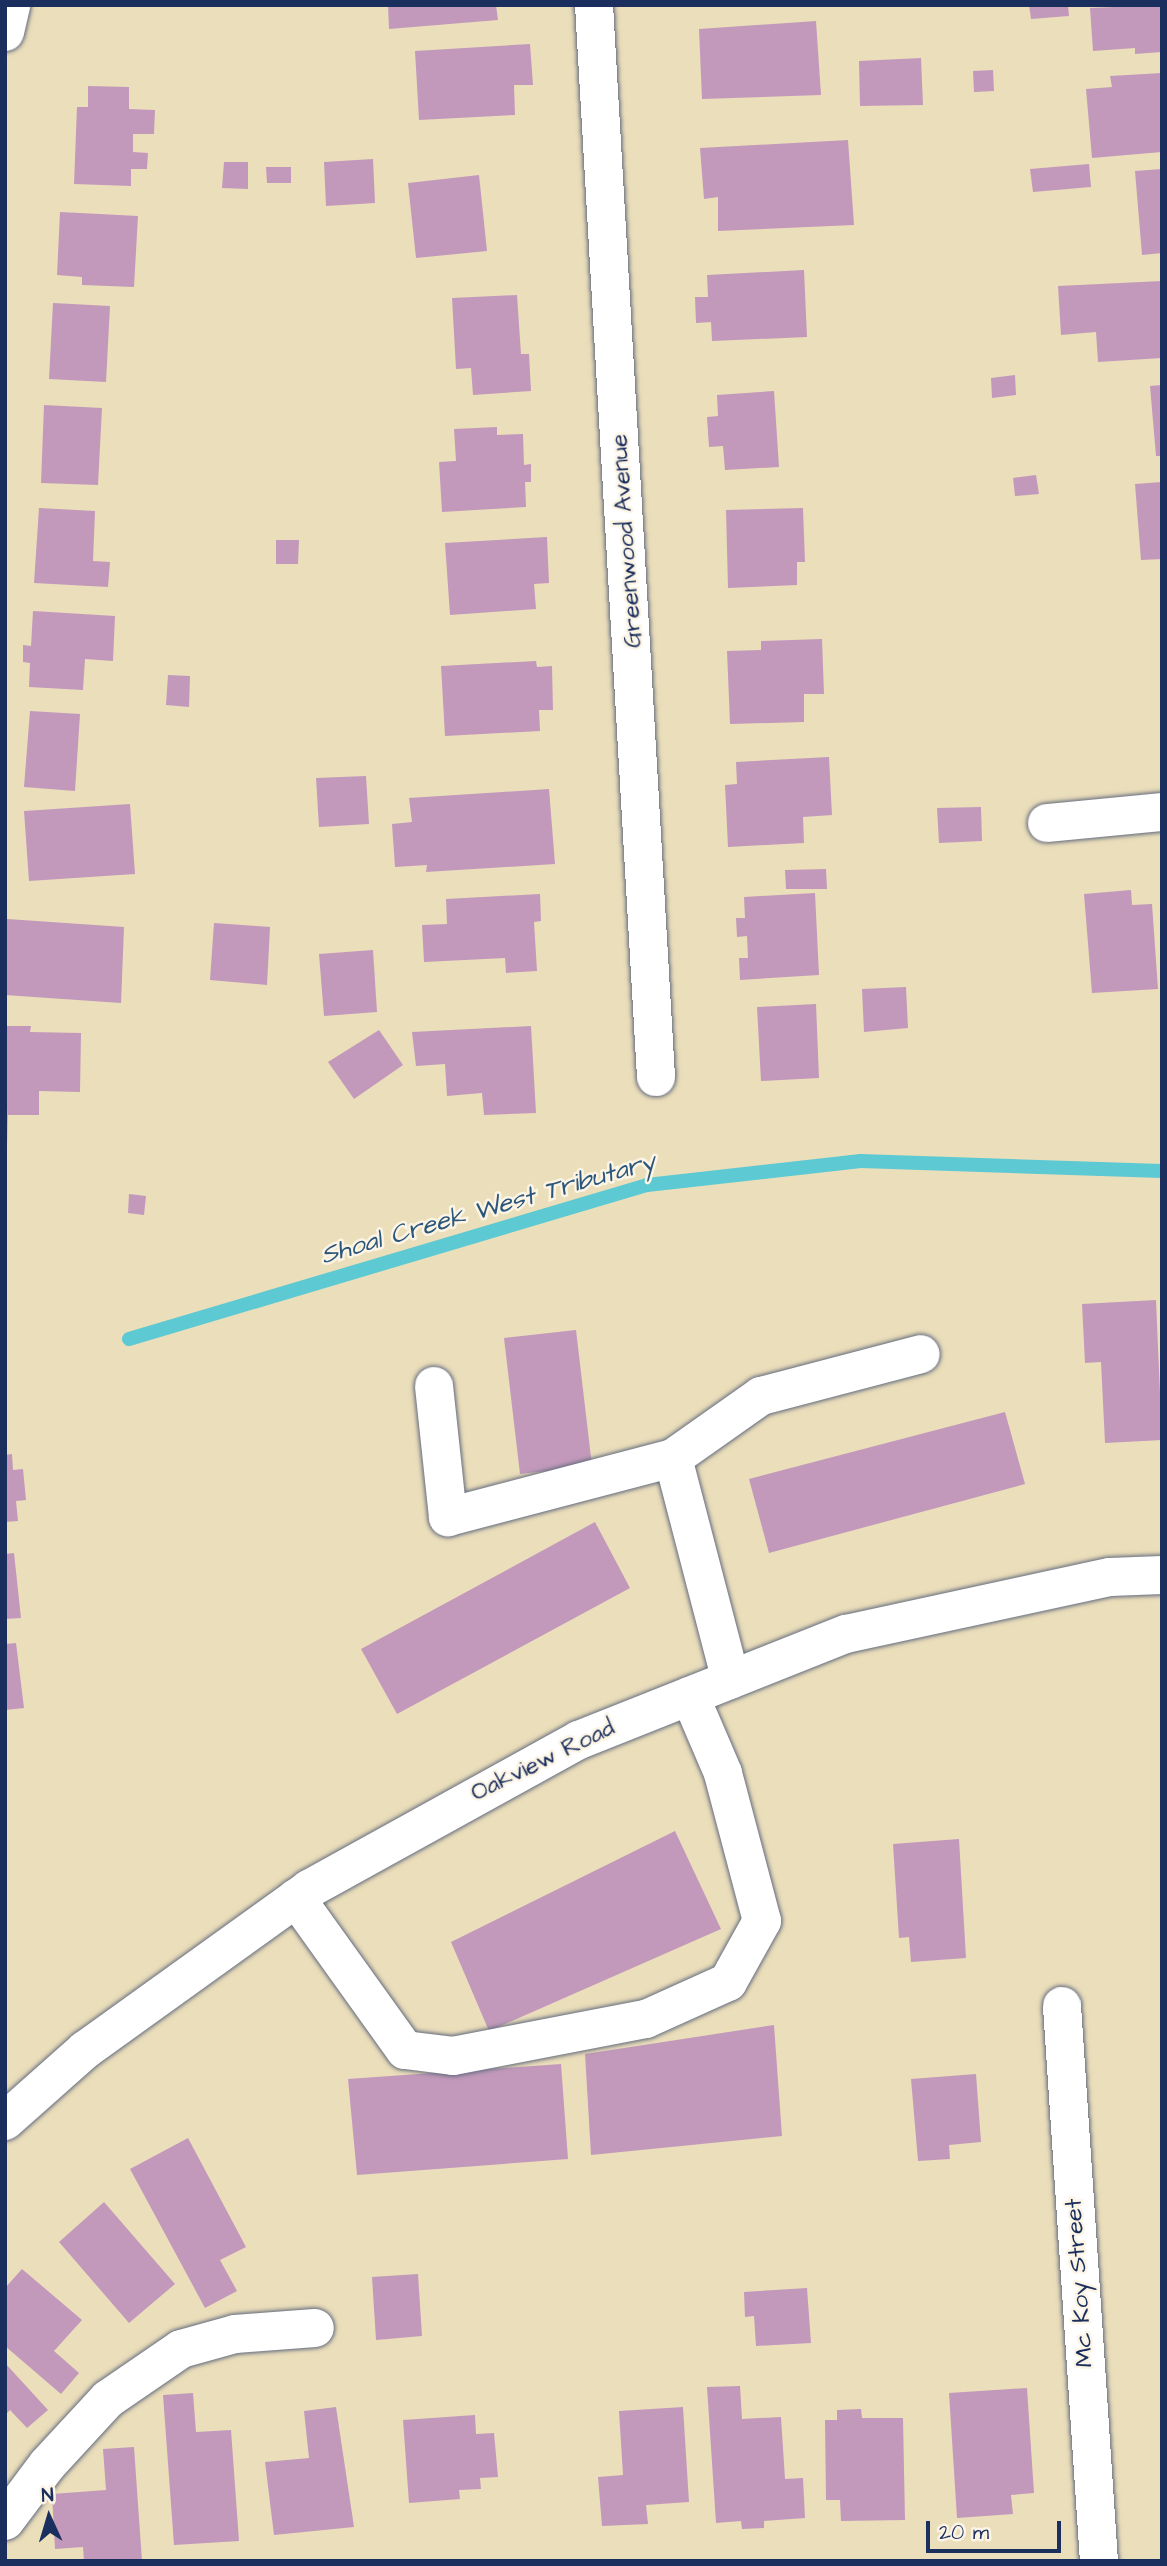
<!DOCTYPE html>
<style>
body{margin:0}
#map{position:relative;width:1167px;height:2566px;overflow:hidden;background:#ebdebb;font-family:"Architects Daughter",sans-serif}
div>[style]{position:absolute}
.stream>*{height:14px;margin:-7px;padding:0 7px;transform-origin:7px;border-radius:7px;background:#5cc9d3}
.building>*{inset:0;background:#c299bb}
.roads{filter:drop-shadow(0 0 2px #646c7f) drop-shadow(0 0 2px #646c7f)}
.minor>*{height:38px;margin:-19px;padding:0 19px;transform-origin:19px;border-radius:19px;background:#fff}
span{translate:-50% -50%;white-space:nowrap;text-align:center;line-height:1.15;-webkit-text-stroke:5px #fcf5e5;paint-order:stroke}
.street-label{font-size:24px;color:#1b2f5e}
.water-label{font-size:26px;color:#2b567b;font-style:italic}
.frame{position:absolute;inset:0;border:7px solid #1b2f5e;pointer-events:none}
.north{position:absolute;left:14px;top:2482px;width:70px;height:70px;-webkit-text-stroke:5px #fcf5e5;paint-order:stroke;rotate:356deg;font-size:19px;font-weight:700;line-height:28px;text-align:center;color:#1b2f5e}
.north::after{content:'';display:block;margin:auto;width:24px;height:32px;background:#1b2f5e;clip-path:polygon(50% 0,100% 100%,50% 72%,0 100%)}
.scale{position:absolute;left:926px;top:2521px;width:135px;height:32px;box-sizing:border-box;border:4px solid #1b2f5e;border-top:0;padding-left:9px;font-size:21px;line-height:24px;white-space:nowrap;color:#1b2f5e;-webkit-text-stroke:5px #fcf5e5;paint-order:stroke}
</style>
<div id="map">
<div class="stream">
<div style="left:129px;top:1339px;width:540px;rotate:-16.56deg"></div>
<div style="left:647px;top:1185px;width:215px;rotate:-6.4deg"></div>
<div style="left:861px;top:1161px;width:301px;rotate:1.9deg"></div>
</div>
<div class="building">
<div style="clip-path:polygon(388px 5px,496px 5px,498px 20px,389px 29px)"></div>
<div style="clip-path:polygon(1029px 5px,1068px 5px,1069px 16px,1031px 19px)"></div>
<div style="clip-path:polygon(1162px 5px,1162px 52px,1135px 54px,1135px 48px,1093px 51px,1090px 8px)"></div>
<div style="clip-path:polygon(816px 21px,821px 95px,702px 99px,699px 29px)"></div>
<div style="clip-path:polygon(530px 44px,533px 85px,514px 85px,515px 115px,419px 120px,415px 51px)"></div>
<div style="clip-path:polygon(921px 58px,923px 105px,860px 106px,859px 61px)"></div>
<div style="clip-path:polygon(993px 70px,994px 91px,974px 92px,973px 71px)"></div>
<div style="clip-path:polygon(1162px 73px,1162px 152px,1092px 158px,1086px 89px,1112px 87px,1110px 76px)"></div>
<div style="clip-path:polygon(88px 86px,129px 87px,129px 109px,155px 110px,154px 134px,133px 134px,133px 152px,148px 153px,147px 169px,131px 169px,131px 186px,74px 184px,77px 107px,88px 107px)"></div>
<div style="clip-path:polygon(848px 140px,854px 225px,718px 231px,718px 197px,704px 199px,700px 148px)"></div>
<div style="clip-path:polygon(373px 159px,375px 203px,326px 206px,324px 162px)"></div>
<div style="clip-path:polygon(224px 162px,248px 162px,248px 189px,222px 188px)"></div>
<div style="clip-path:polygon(1089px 164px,1091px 187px,1033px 192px,1030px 169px)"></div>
<div style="clip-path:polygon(266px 167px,291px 167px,291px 183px,267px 183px)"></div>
<div style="clip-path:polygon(1162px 169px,1162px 253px,1142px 255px,1135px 171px)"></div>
<div style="clip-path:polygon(479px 175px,487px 251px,416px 258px,408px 183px)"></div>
<div style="clip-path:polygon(60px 212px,138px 216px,134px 287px,82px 285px,82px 277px,57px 275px)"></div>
<div style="clip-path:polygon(804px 270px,807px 337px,712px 341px,711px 322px,696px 323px,695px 297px,708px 297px,707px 275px)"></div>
<div style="clip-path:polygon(1162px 281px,1162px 358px,1098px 362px,1096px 332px,1061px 335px,1058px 286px)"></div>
<div style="clip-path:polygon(517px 295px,521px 354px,529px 354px,531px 391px,473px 395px,471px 368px,456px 369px,452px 298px)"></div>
<div style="clip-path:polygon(53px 303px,110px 306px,106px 382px,49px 379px)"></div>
<div style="clip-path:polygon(1015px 375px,1016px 395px,992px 398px,991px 378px)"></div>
<div style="clip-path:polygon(1162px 385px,1162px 456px,1156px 456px,1150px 386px)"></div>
<div style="clip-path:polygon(774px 391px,779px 467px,725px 470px,723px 446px,709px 447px,707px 417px,718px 416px,717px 395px)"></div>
<div style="clip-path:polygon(44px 405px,102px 408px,98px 485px,41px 483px)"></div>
<div style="clip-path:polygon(497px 427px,497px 435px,523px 434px,524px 465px,531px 464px,531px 482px,525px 482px,526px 507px,442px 512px,439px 462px,456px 461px,454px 429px)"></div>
<div style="clip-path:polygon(1036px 475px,1039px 494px,1015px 496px,1013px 478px)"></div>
<div style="clip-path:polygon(1162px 482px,1162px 559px,1141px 560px,1135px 484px)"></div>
<div style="clip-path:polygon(39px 508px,95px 511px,93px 561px,110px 562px,108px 587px,34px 583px)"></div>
<div style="clip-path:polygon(803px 508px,805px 562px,797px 562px,797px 585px,728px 588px,726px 510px)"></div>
<div style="clip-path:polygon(547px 537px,549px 583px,534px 584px,536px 609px,450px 615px,445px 543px)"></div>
<div style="clip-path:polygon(276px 540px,299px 540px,298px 564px,276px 564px)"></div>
<div style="clip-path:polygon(33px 611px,115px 616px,113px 661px,85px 659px,83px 690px,29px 687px,30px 663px,23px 662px,23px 645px,31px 646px)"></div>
<div style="clip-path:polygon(822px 639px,824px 694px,804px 694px,804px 722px,730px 724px,727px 651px,761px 650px,761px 641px)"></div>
<div style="clip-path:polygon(536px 661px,537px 667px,552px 666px,553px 710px,539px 710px,540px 731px,445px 736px,441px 666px)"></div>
<div style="clip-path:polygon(168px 675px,190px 676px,189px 707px,166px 705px)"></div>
<div style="clip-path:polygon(30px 711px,80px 714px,75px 791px,24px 787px)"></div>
<div style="clip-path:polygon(829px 757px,832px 815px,803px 817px,804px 843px,728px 847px,725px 785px,737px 784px,736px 762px)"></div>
<div style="clip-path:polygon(366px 776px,369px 824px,319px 827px,316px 778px)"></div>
<div style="clip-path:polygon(549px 789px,555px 864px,426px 872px,427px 865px,395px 867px,392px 824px,412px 822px,409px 798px)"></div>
<div style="clip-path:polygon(130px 804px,135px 874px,29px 881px,24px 811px)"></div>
<div style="clip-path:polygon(981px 807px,982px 841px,939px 843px,937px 808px)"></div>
<div style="clip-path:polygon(826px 869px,827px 889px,786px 889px,785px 870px)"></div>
<div style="clip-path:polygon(1131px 890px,1132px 905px,1152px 904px,1158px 989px,1092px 993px,1084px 894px)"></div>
<div style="clip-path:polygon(815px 893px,819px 975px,740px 980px,739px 958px,748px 958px,747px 936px,737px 937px,736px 918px,745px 918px,744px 897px)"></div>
<div style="clip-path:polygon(540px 894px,541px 921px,534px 922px,537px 971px,506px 973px,505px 958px,424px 962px,422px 925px,447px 924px,446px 899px)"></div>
<div style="clip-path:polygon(7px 919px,124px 927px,121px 1003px,5px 995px)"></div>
<div style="clip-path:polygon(214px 923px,270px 927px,267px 985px,210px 980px)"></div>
<div style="clip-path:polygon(373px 950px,377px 1012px,324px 1016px,319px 954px)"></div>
<div style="clip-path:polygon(906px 987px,908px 1028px,864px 1032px,862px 989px)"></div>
<div style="clip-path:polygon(816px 1004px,819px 1078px,761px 1081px,757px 1007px)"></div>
<div style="clip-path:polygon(5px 1026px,31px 1026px,30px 1032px,81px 1033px,80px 1092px,39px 1091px,39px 1115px,8px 1115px,8px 1147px)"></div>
<div style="clip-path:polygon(531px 1026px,536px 1113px,484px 1115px,482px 1093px,447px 1096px,445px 1064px,416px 1066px,412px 1032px)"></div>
<div style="clip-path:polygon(379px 1030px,403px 1065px,354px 1099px,328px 1062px)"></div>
<div style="clip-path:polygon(129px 1194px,146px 1196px,144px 1215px,128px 1213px)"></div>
<div style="clip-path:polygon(1156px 1300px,1162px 1440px,1105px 1443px,1101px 1362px,1085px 1363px,1082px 1304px)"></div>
<div style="clip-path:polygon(576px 1330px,592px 1466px,520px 1474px,504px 1338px)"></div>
<div style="clip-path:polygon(1005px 1412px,1025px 1484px,769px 1553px,749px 1479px)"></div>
<div style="clip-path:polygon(12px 1454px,13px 1470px,23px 1469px,26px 1500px,16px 1501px,18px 1521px,5px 1522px,5px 1455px)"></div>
<div style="clip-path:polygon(595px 1522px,630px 1588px,397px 1714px,361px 1649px)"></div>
<div style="clip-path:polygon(14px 1553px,21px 1618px,5px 1619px,5px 1554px)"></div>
<div style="clip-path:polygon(16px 1643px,24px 1708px,5px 1710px,5px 1644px)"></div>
<div style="clip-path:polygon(675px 1831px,721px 1929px,489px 2031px,451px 1942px)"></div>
<div style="clip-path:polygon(959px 1839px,966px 1958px,911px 1962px,909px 1937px,899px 1938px,893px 1844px)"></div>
<div style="clip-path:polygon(774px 2025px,782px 2136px,591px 2155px,585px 2054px)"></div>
<div style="clip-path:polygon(561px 2064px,568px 2159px,357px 2175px,348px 2079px)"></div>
<div style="clip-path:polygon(976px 2074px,981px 2142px,949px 2145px,950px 2159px,918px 2161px,911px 2079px)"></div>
<div style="clip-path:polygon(188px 2138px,246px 2247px,220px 2260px,237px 2291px,205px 2308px,130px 2169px)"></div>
<div style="clip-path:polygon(104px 2202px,175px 2284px,129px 2323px,59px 2242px)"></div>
<div style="clip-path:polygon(22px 2269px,82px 2320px,54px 2351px,79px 2373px,61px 2394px,5px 2346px,5px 2288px)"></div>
<div style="clip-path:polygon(418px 2274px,422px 2336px,376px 2340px,372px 2277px)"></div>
<div style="clip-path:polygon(807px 2288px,811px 2343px,756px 2346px,754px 2316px,745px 2317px,744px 2292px)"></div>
<div style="clip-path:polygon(5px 2363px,48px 2410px,27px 2428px,10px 2410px,5px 2415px)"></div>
<div style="clip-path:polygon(740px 2386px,742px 2419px,781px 2417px,785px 2479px,803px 2478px,805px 2518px,764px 2521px,764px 2528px,742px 2529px,741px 2521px,716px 2523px,707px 2387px)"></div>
<div style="clip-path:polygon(1027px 2388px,1034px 2493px,1011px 2495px,1013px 2514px,957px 2518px,949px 2393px)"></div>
<div style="clip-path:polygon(193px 2393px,196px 2432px,231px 2430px,239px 2541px,174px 2545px,163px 2395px)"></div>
<div style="clip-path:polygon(336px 2407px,354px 2527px,274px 2535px,265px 2462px,309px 2458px,304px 2411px)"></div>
<div style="clip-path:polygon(683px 2407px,689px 2502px,646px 2505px,648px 2524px,602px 2526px,598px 2477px,623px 2475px,619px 2411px)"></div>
<div style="clip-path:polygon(861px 2409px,862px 2418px,903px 2418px,905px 2520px,841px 2521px,840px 2500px,826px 2500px,825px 2420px,837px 2420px,837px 2410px)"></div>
<div style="clip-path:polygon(475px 2415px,476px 2434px,494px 2433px,498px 2477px,480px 2478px,481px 2489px,459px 2490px,460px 2499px,409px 2503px,403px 2420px)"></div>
<div style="clip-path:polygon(134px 2447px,142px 2561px,84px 2561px,83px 2547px,55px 2549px,52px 2494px,106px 2490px,103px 2449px)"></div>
</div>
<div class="roads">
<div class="minor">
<div style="left:594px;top:5px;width:1074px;rotate:86.69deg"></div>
<div style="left:5px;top:32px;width:28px;rotate:-77deg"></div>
<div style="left:1047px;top:823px;width:116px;rotate:-5.5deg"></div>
<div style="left:434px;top:1386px;width:132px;rotate:83.9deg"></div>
<div style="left:448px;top:1517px;width:233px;rotate:-14.7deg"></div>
<div style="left:673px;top:1458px;width:229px;rotate:75.4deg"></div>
<div style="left:673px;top:1458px;width:108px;rotate:-35.2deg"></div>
<div style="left:761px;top:1396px;width:165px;rotate:-14.7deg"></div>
<div style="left:296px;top:1898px;width:187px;rotate:54.4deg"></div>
<div style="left:405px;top:2050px;width:48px;rotate:7.1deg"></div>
<div style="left:453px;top:2056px;width:197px;rotate:-10.9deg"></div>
<div style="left:646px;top:2019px;width:90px;rotate:-24.3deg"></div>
<div style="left:728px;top:1982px;width:70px;rotate:-60.9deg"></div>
<div style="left:762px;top:1921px;width:153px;rotate:-104.8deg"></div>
<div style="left:723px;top:1773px;width:84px;rotate:-113.2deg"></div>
<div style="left:1062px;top:2006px;width:556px;rotate:86.19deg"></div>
<div style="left:5px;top:2121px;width:107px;rotate:-41.6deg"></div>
<div style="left:85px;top:2050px;width:276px;rotate:-35.7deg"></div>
<div style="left:309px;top:1889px;width:308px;rotate:-28.9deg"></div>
<div style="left:579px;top:1740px;width:287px;rotate:-21.7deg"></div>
<div style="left:846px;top:1634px;width:270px;rotate:-12.2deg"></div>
<div style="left:1110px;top:1577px;width:52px;rotate:-2.2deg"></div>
<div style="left:5px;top:2521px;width:70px;rotate:-53.1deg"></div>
<div style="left:47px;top:2465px;width:90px;rotate:-47.3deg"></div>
<div style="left:108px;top:2399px;width:88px;rotate:-34.4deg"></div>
<div style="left:181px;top:2349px;width:56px;rotate:-15.5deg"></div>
<div style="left:235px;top:2334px;width:80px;rotate:-4.3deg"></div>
</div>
</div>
<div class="street-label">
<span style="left:627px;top:541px;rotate:-94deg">Greenwood Avenue</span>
<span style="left:543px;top:1761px;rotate:-26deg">Oakview Road</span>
<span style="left:1080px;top:2283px;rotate:-94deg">Mc Koy Street</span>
</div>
<div class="water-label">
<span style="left:488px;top:1209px;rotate:-16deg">Shoal Creek West Tributary</span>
</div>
<div class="frame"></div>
<div class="north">N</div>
<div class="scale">20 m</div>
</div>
